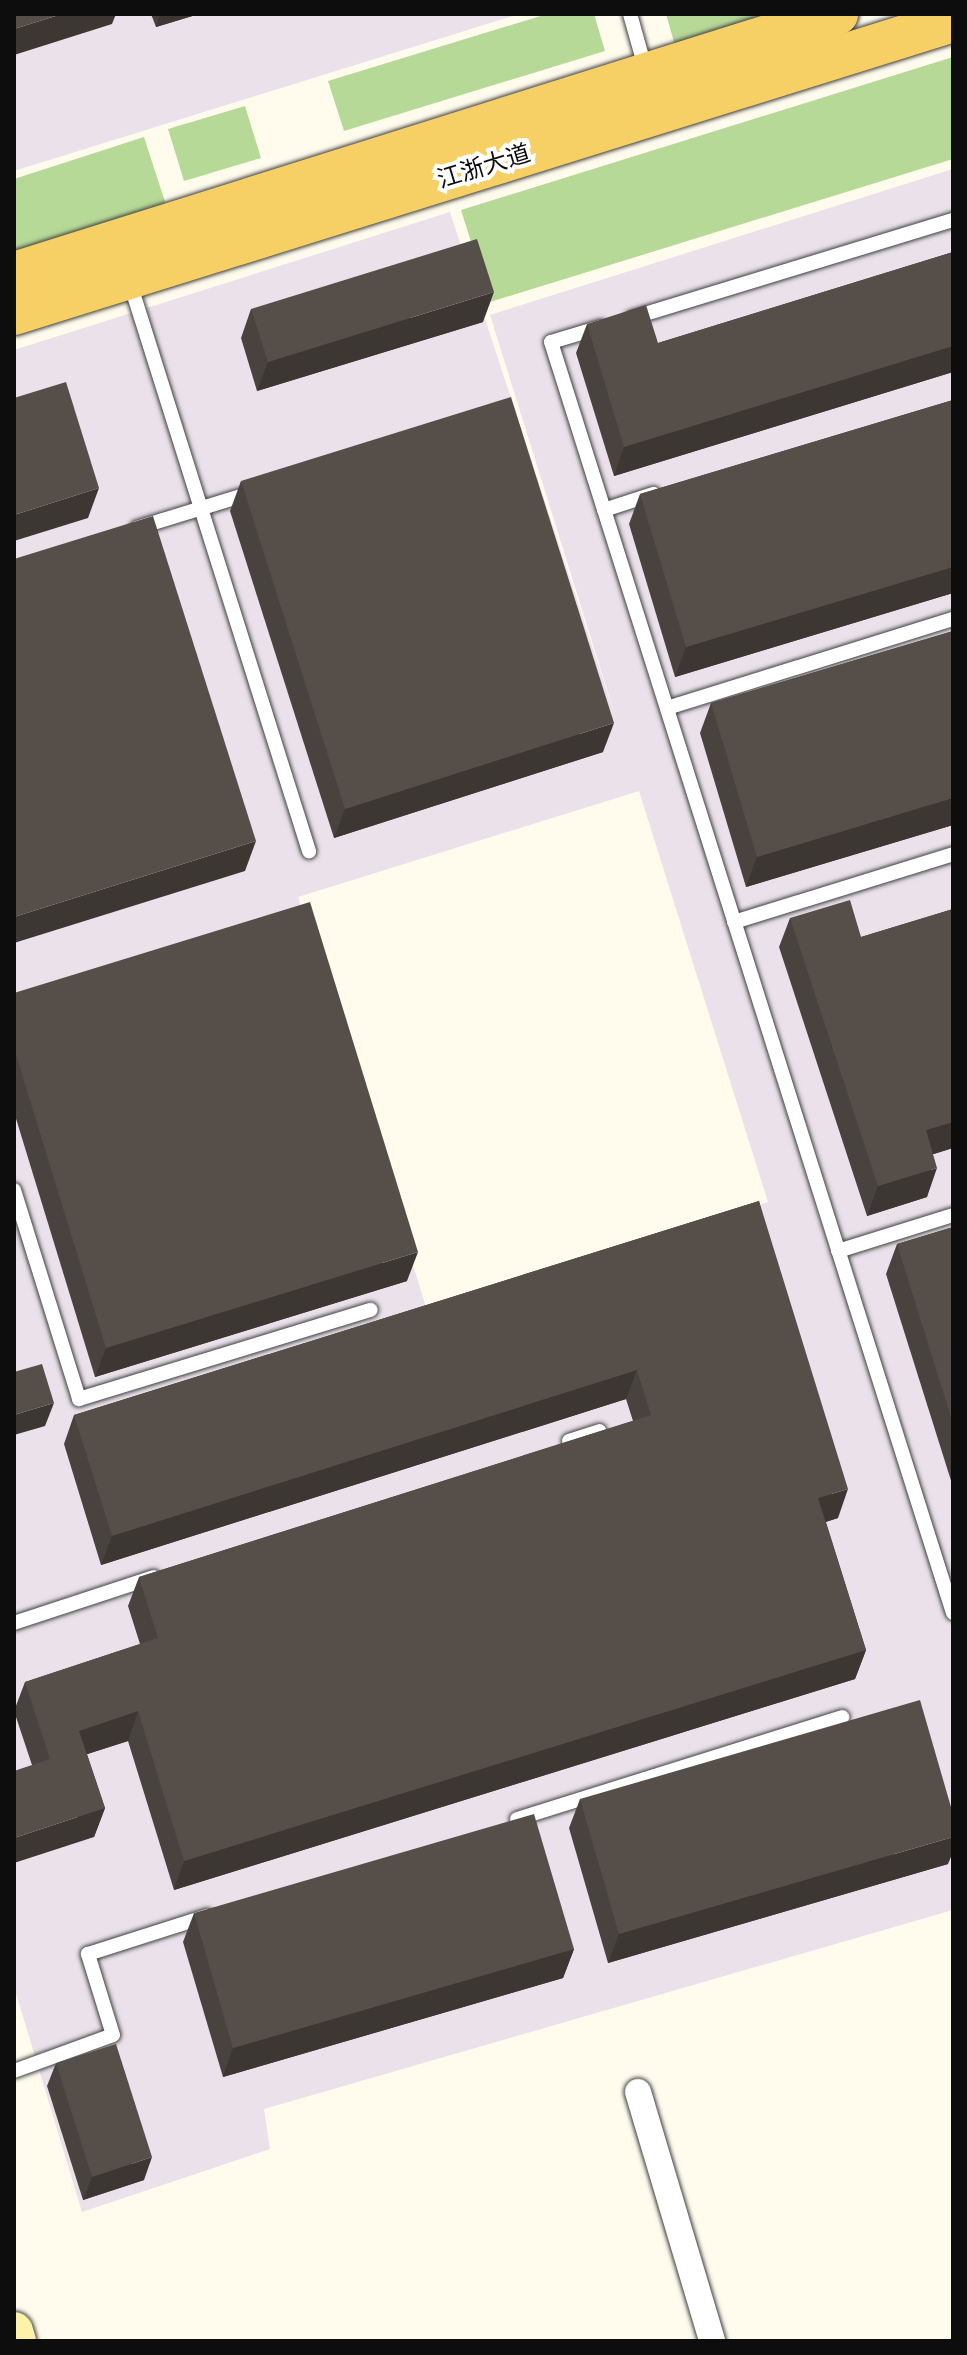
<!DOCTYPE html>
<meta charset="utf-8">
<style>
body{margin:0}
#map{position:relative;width:967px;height:2355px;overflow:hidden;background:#fffbed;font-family:"Roboto Serif","Noto Sans SC",serif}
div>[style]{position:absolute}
.industrial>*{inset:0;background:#eae1eb}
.forest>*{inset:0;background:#b6d997}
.roads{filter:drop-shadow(0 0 2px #404040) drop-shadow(0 0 2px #404040)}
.lane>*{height:14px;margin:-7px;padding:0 7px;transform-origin:7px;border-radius:7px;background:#fff}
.street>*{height:26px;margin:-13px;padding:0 13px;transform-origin:13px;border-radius:13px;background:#fff}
.secondary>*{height:38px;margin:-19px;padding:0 19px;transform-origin:19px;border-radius:19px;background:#fef2a9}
.primary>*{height:42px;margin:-21px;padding:0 21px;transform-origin:21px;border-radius:21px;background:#f6d065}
.wall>*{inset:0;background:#49433f}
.shaded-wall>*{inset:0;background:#3c3733}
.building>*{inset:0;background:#554e49}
span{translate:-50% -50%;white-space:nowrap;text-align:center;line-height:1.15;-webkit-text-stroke:8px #fff;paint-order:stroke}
.street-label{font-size:24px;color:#0d0d0d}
.frame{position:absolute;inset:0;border:16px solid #0d0d0d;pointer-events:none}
</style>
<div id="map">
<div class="industrial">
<div style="clip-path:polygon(14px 14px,519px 14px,14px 171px)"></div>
<div style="clip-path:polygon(evenodd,953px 169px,953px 1910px,264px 2109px,270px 2149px,82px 2212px,14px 1987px,14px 350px,450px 212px,618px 725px,490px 315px,953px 169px,639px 791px,768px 1202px,427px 1310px,298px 897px,639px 791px)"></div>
</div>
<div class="forest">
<div style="clip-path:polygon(547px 14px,594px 14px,605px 51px,344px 131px,328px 81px)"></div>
<div style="clip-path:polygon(666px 14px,789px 14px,676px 49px)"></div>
<div style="clip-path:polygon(953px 57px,953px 159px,490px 302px,461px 210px)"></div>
<div style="clip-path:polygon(245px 106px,261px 158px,184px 181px,168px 129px)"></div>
<div style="clip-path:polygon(144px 137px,166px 205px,14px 254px,14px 179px)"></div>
</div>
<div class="roads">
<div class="lane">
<div style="left:630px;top:14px;width:59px;rotate:74.3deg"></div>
<div style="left:130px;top:283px;width:596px;rotate:72.51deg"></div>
<div style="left:632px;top:318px;width:336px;rotate:-17deg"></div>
<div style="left:601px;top:327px;width:52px;rotate:163.3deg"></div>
<div style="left:551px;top:342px;width:1333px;rotate:72.45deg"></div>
<div style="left:604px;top:510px;width:52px;rotate:-18.1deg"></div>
<div style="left:137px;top:528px;width:119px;rotate:-17.1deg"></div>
<div style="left:667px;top:708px;width:300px;rotate:-17.3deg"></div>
<div style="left:734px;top:922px;width:229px;rotate:-17.2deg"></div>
<div style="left:14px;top:1190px;width:219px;rotate:72.7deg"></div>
<div style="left:79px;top:1399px;width:305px;rotate:-17deg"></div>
<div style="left:838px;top:1251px;width:121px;rotate:-17.4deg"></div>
<div style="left:569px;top:1441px;width:32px;rotate:-18deg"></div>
<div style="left:14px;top:1623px;width:147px;rotate:-18.2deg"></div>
<div style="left:517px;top:1819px;width:341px;rotate:-17.4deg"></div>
<div style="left:14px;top:2071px;width:105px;rotate:-20deg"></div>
<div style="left:113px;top:2035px;width:85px;rotate:-107.2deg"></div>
<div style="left:88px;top:1954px;width:125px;rotate:-17.7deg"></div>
</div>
<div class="street">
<div style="left:638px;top:2092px;width:260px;rotate:73.4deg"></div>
</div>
<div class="secondary">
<div style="left:14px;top:2331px;width:10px;rotate:73deg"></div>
</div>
<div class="primary">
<div style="left:14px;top:273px;width:863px;rotate:-17.47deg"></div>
<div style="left:14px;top:314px;width:984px;rotate:-17.33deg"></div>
</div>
</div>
<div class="wall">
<div style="clip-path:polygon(151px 14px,199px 14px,156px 27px)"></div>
<div style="clip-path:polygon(953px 252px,953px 372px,614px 476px,576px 353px,587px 324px,658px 343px)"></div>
<div style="clip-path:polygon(251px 309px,483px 322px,257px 391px,241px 338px)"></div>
<div style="clip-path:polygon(953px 400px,953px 593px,675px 677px,629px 524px,640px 494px)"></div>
<div style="clip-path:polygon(241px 481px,603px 752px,334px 838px,230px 511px)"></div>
<div style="clip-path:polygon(953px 631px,953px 825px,746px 887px,700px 733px,711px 703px)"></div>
<div style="clip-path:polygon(953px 909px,953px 1148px,933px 1154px,927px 1197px,867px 1216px,779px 947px,790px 918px,861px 937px)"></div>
<div style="clip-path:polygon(14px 993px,407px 1281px,95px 1377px,14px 1112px)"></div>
<div style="clip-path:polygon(759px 1201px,838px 1518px,826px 1522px,866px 1650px,855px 1679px,174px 1890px,128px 1741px,87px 1754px,105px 1808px,94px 1837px,32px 1765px,14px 1711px,25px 1682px,140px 1644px,128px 1606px,139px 1577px,633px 1421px,626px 1399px,101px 1565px,64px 1444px,74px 1415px)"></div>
<div style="clip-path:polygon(953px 1227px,953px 1487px,886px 1274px,897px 1244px)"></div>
<div style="clip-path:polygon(580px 1799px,948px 1864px,608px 1963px,569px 1828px)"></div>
<div style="clip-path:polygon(194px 1913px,574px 1949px,563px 1978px,223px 2077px,183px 1942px)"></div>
<div style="clip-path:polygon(56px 2063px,144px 2180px,83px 2200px,47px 2086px)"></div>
</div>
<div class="shaded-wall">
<div style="clip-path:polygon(62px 14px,116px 14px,112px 24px,14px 55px,14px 29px)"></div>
<div style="clip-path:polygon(160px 14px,199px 14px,156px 27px)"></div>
<div style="clip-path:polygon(494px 292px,483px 322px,257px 391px,268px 362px)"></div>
<div style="clip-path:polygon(953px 346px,953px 372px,614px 476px,624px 447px)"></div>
<div style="clip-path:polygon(99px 488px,88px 518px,14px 541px,14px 515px)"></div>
<div style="clip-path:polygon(953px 567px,953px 593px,675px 677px,686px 647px)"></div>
<div style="clip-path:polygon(614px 723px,603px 752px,334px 838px,345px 809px)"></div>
<div style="clip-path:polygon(953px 798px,953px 825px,746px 887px,757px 857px)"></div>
<div style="clip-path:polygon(256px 841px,245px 871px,14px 943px,14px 917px)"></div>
<div style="clip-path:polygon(953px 1122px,953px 1148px,915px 1160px,926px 1130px)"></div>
<div style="clip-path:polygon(937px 1168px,927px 1197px,867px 1216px,878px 1186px)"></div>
<div style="clip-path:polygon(418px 1252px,407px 1281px,95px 1377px,106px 1348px)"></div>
<div style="clip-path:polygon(637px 1370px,626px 1399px,101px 1565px,112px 1536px)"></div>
<div style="clip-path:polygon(54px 1403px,45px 1426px,14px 1435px,14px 1415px)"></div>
<div style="clip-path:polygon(848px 1489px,838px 1518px,808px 1527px,818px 1498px)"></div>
<div style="clip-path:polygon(866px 1650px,855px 1679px,174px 1890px,184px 1861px)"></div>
<div style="clip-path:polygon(138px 1711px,128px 1741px,69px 1760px,79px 1731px)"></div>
<div style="clip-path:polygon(105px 1808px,94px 1837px,14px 1863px,14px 1838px)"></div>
<div style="clip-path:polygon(953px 1837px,953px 1852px,948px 1864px,608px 1963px,619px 1934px)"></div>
<div style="clip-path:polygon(574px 1949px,563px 1978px,223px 2077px,233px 2048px)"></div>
<div style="clip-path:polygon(152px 2157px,144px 2180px,83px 2200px,92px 2177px)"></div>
</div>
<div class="building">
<div style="clip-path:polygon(14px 14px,62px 14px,14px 29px)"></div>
<div style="clip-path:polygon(477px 239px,494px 292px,268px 362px,251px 309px)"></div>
<div style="clip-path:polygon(953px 252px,953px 346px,624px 447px,587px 324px,646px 305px,658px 343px)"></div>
<div style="clip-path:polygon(66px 382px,99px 488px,14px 515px,14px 398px)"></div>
<div style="clip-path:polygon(511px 397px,614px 723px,345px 809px,241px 481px)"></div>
<div style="clip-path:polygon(953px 400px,953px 567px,686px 647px,640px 494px)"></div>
<div style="clip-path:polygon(153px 516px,256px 841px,14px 917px,14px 559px)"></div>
<div style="clip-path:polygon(953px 631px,953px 798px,757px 857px,711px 703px)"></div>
<div style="clip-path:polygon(850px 900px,861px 937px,953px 909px,953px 1122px,926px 1130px,937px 1168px,878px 1186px,790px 918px)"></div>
<div style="clip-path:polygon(310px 902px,418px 1252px,106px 1348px,14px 1048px,14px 993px)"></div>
<div style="clip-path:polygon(759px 1201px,848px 1489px,818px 1498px,866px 1650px,184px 1861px,138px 1711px,79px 1731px,105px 1808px,14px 1838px,14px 1771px,50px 1759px,25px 1682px,158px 1638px,139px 1577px,651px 1415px,637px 1370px,112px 1536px,74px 1415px)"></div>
<div style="clip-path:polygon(953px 1227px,953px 1424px,897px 1244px)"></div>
<div style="clip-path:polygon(42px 1364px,54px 1403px,14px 1415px,14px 1372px)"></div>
<div style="clip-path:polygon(920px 1700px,953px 1814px,953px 1837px,619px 1934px,580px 1799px)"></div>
<div style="clip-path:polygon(534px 1814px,574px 1949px,233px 2048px,194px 1913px)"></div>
<div style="clip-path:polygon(116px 2044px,152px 2157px,92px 2177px,56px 2063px)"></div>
</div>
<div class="street-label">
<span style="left:484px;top:167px;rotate:-17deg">江浙大道</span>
</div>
<div class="frame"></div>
</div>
